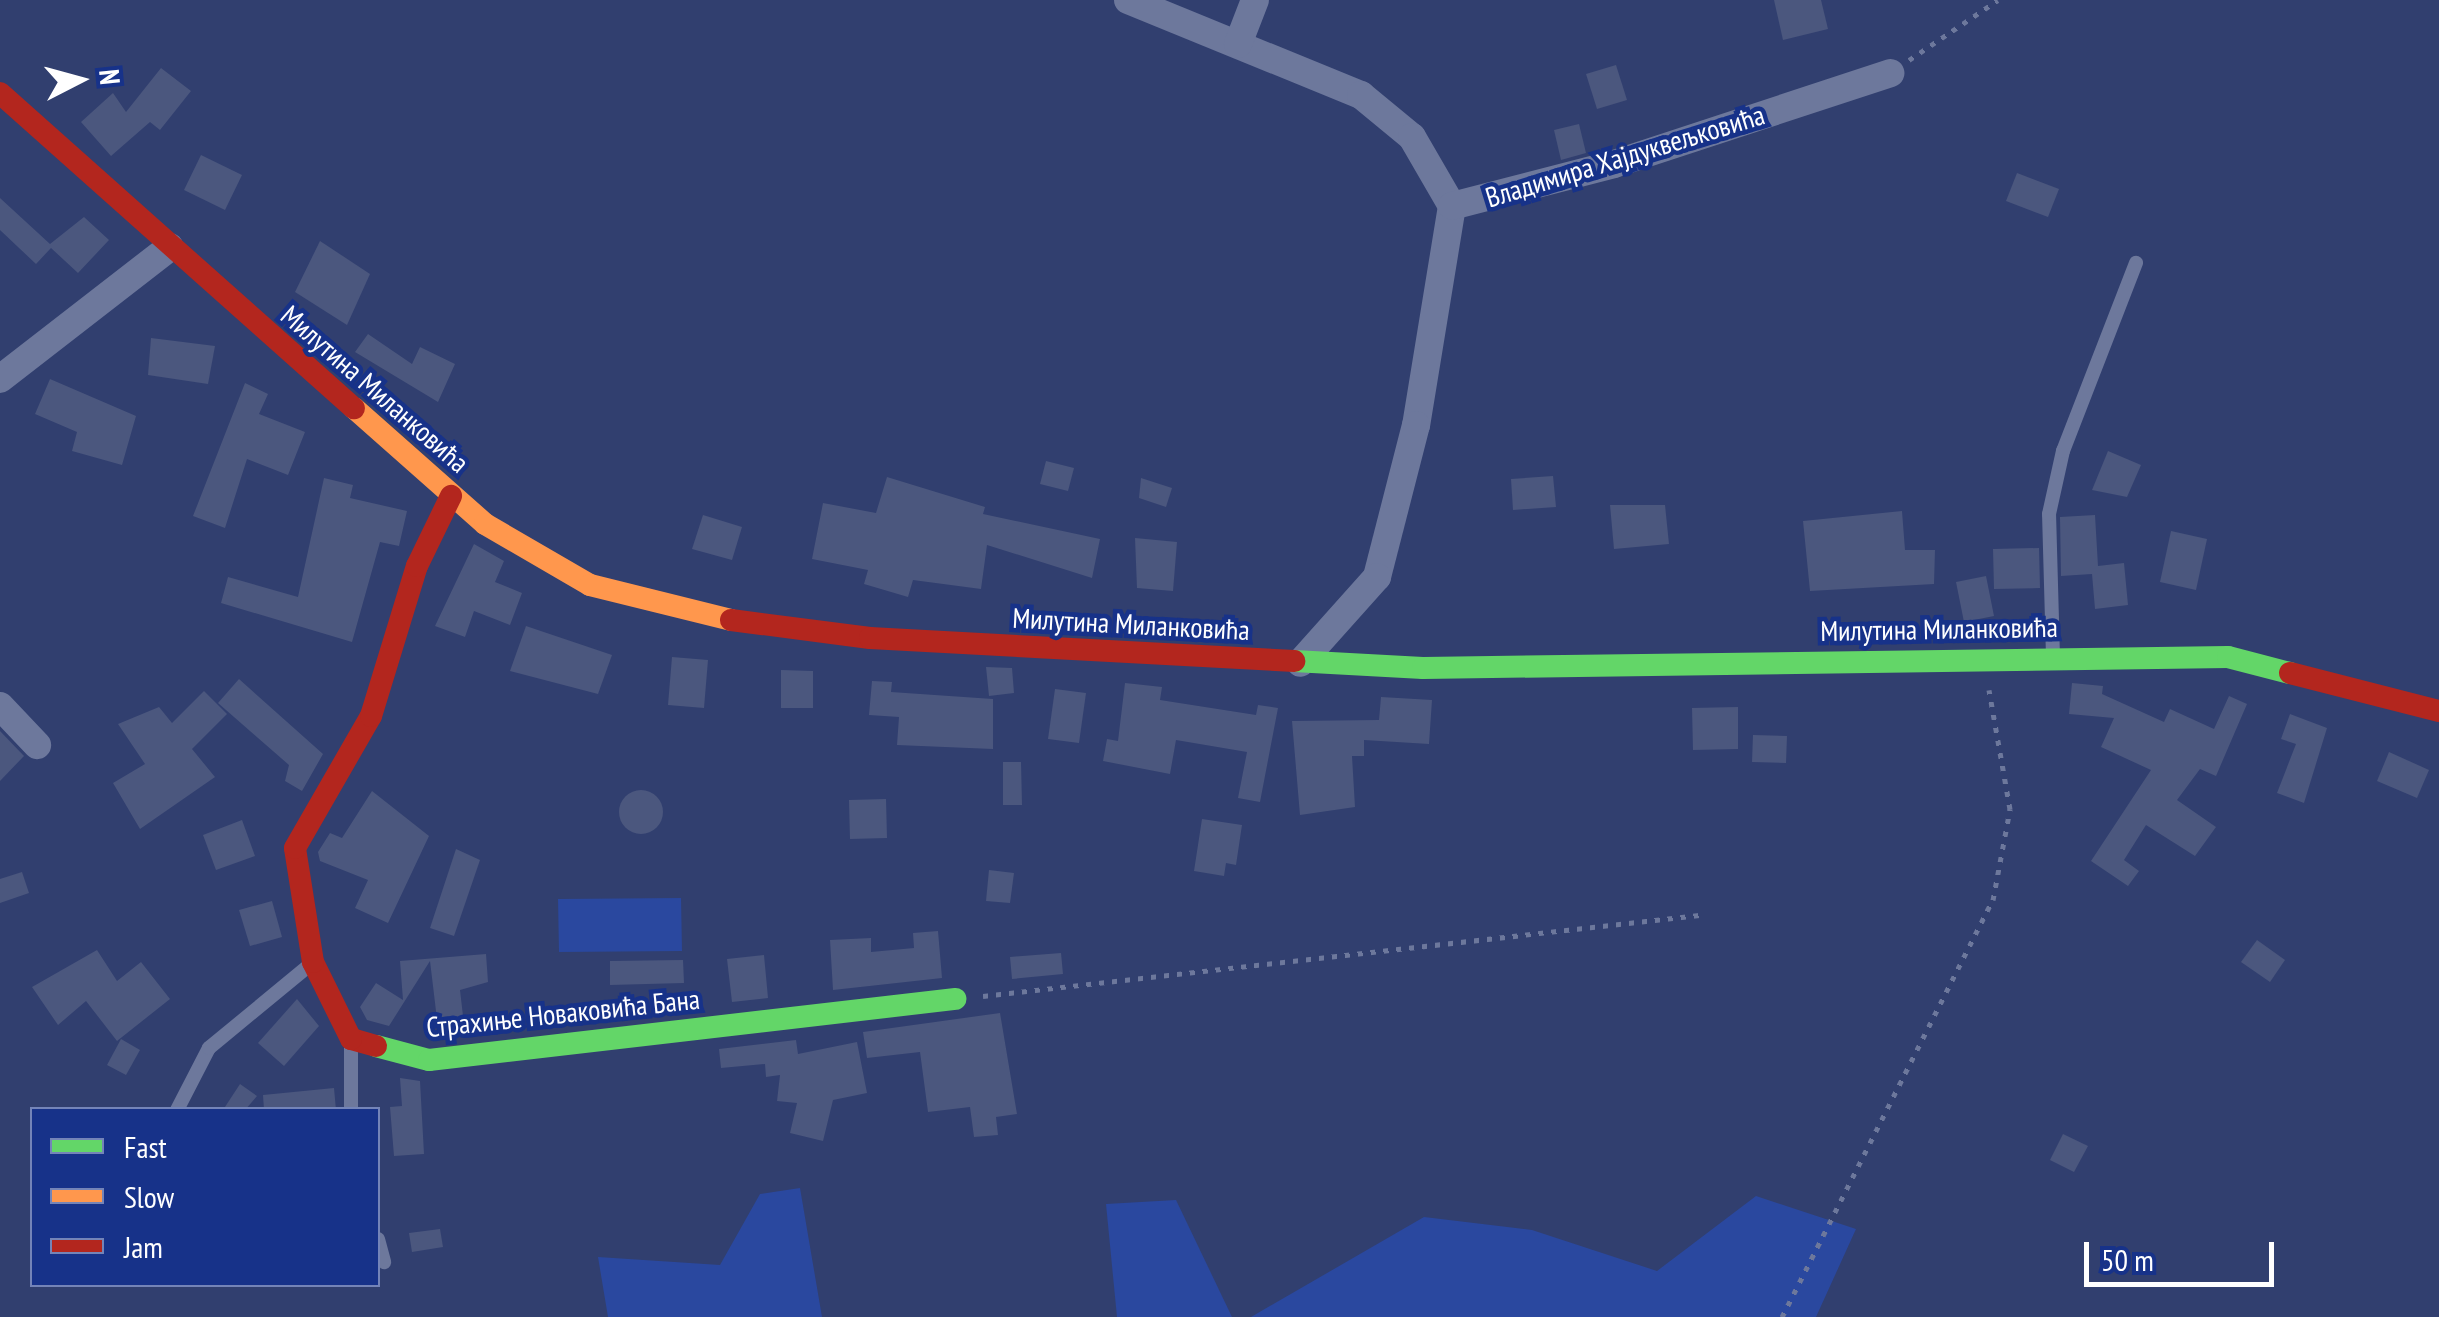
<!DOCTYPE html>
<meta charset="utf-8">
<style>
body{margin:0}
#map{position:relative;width:2439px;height:1317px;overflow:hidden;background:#313f6f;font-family:"PT Sans Narrow",sans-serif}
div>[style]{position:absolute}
.green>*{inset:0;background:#2a489f}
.building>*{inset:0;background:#4b577e}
.round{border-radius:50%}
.path>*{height:5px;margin-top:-2.5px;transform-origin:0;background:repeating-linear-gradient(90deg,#6d789c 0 5px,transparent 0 13px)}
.lane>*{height:14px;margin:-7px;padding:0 7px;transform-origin:7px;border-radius:7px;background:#6d789c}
.street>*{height:28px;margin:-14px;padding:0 14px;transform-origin:14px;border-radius:14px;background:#6d789c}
.fast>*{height:22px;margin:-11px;padding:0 11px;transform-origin:11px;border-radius:11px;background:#63d668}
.slow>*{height:22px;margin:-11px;padding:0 11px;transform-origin:11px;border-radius:11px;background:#ff974d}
.jam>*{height:22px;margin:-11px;padding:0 11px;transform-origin:11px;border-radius:11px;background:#b3261e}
span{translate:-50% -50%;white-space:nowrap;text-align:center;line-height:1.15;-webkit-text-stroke:9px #173289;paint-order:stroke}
.street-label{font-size:28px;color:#fff}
.legend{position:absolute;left:30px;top:1107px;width:350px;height:180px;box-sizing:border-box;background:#173289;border:2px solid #7484b8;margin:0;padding:12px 18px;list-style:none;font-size:30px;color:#fff}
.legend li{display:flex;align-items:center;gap:20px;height:50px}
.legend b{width:50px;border:2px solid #7484b8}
.north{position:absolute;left:30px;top:30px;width:100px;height:100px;-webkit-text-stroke:8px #173289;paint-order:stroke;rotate:84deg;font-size:28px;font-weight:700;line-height:40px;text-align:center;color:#fff}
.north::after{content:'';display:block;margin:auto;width:35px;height:45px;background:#fff;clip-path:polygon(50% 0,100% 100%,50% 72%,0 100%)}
.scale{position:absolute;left:2084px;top:1242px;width:190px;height:45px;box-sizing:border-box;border:5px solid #fff;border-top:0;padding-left:12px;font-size:30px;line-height:35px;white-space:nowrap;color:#fff;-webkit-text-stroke:8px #173289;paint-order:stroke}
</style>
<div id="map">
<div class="green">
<div style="clip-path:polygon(681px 898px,682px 951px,559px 952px,558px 899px)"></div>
<div style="clip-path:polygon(800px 1188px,822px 1317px,608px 1317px,598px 1257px,720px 1265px,760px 1194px)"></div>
<div style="clip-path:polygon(1756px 1196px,1856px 1229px,1816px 1317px,1251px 1317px,1424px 1217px,1532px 1230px,1657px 1271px)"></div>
<div style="clip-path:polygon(1176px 1200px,1232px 1317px,1117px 1317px,1106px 1204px)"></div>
</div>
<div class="building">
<div style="clip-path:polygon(1774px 0,1821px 0,1828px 29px,1783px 40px)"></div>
<div style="clip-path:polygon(1616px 65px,1627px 100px,1597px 109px,1586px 74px)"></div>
<div style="clip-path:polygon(161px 68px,191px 91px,160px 130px,150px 122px,111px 156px,81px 122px,113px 93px,126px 112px)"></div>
<div style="clip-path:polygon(1579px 124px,1586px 153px,1561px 160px,1554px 130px)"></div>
<div style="clip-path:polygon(201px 155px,242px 175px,225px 210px,184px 190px)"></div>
<div style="clip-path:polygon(2017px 173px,2059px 189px,2048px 217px,2006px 201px)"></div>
<div style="clip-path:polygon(0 198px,50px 244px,84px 217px,109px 240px,78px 273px,51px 248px,36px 264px,0 230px)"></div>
<div style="clip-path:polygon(320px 241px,370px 274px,347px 325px,295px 292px)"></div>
<div style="clip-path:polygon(368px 334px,412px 364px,420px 347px,455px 364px,438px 402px,355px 352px)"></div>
<div style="clip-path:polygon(151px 338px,215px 346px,208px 384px,148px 375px)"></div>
<div style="clip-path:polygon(50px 379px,136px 416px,122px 465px,72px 451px,77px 432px,35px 414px)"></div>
<div style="clip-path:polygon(245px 383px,268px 394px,259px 414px,305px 432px,288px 475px,247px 459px,225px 528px,193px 516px)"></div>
<div style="clip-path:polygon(2108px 451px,2141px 465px,2127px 497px,2092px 490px)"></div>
<div style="clip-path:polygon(1046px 461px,1074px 468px,1068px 491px,1040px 484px)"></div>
<div style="clip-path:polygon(1553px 476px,1556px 507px,1513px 510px,1511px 479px)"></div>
<div style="clip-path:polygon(887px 477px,985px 507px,983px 514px,1100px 539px,1092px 578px,987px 545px,981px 589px,913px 580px,908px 597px,864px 584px,868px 570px,812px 559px,823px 503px,876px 513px)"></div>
<div style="clip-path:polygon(324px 478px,353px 485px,350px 498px,407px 511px,399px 546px,380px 542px,352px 642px,221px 603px,228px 577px,298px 597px)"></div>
<div style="clip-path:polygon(1141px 478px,1172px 488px,1166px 507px,1139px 498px)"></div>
<div style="clip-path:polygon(1610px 505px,1665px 505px,1669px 544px,1614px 549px)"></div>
<div style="clip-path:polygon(1902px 511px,1905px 550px,1935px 550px,1934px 584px,1810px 591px,1803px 521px)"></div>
<div style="clip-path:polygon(703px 515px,742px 527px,732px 560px,692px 549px)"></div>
<div style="clip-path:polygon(2095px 515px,2098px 566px,2124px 563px,2128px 605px,2095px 609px,2092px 574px,2061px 576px,2060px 517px)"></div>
<div style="clip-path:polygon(2171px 531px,2207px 539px,2196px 590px,2160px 582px)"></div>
<div style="clip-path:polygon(1135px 538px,1177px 542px,1173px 591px,1137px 588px)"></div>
<div style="clip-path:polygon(474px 544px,504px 561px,495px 582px,522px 593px,510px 625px,474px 611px,465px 637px,435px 626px)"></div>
<div style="clip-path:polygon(2039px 548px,2040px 588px,1994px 589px,1993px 549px)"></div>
<div style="clip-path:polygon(1986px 576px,1994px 616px,1964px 622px,1956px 582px)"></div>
<div style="clip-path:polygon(526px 626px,612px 655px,598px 694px,510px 671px)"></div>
<div style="clip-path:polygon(672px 657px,708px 660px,704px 708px,668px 705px)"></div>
<div style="clip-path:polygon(986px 667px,1012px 668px,1014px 693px,989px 696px)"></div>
<div style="clip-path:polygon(781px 670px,813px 671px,813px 708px,781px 708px)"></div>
<div style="clip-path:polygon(239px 679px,323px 754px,302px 791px,285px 781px,289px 765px,218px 703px)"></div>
<div style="clip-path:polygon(872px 681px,892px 682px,891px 692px,993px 699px,993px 749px,897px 745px,899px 717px,869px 715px)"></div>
<div style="clip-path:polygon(1125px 683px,1162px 687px,1160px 700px,1256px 715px,1258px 705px,1278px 708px,1260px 802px,1238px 798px,1247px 752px,1176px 740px,1170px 774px,1103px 761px,1107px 739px,1118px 741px)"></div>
<div style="clip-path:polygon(2072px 683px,2103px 686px,2102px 694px,2164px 722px,2170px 709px,2214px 729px,2229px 696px,2247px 704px,2216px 776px,2200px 769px,2177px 800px,2216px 827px,2195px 856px,2146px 825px,2124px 860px,2139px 871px,2128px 886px,2091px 861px,2151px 770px,2101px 747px,2114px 718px,2069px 714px)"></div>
<div style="clip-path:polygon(1055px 689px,1086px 693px,1079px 743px,1048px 739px)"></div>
<div style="clip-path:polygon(204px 691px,227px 714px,192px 749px,215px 777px,140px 829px,113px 783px,145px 764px,118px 724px,159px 707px,172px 723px)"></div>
<div style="clip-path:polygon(1381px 697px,1432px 700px,1429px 744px,1364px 740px,1364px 756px,1352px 756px,1355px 807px,1300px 815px,1292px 721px,1379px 720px)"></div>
<div style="clip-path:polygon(1738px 707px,1738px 749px,1693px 750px,1692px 708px)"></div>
<div style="clip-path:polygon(2290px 714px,2327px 728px,2304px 803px,2277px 793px,2296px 744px,2281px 739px)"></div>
<div style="clip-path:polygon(0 731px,24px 756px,0 781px)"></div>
<div style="clip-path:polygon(1753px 735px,1787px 736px,1786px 763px,1752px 762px)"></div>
<div style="clip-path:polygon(2389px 752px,2429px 770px,2417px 798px,2377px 781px)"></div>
<div style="clip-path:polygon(1003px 762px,1021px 762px,1022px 805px,1003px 805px)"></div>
<div class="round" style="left:619px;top:790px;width:44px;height:44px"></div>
<div style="clip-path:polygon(372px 791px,429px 836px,388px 923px,355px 908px,368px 880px,320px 861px,318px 852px,330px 833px,342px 838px)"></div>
<div style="clip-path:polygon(886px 799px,887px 838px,850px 839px,849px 800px)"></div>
<div style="clip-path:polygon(1202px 819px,1242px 825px,1236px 865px,1226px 863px,1224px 876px,1194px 871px)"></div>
<div style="clip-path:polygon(242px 820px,255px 856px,216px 870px,203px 835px)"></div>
<div style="clip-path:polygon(456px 849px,480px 860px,454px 936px,430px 928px)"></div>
<div style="clip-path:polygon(989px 870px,1014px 873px,1010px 903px,986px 901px)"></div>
<div style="clip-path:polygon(22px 872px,29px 893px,0 903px,0 879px)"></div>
<div style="clip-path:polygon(272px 901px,282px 937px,250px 946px,239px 910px)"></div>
<div style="clip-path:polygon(938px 931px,942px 978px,833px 990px,830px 940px,871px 938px,871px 952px,914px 948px,913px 933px)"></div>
<div style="clip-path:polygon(2257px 940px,2285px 960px,2270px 982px,2241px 962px)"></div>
<div style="clip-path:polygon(97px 950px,117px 981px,141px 962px,170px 999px,117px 1041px,86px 1001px,58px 1025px,32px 987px)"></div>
<div style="clip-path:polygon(1061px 953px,1063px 974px,1012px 979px,1010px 957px)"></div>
<div style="clip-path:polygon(486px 954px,488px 982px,460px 990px,465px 1033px,439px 1036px,430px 961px,389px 1026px,367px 1020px,360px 1007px,376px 983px,403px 1000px,400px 961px)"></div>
<div style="clip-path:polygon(764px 955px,768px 998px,732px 1002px,727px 959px)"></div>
<div style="clip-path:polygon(683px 960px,684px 983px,610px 985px,610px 961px)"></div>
<div style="clip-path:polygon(297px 999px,319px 1026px,284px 1066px,258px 1043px)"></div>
<div style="clip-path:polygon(1000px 1013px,1017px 1114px,996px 1117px,998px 1135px,974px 1137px,970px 1107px,928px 1112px,920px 1052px,867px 1058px,863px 1032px)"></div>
<div style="clip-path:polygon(121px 1039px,140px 1050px,126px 1075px,107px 1065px)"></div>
<div style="clip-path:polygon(796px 1040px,798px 1054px,857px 1042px,867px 1093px,833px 1100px,823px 1141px,790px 1133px,797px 1103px,777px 1101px,780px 1075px,766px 1077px,765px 1064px,721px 1068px,719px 1049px)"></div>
<div style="clip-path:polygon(400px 1078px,420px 1081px,424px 1154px,394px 1156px,390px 1107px,402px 1106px)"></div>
<div style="clip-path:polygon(240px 1084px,257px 1096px,245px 1110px,223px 1110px)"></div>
<div style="clip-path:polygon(334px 1088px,336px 1110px,264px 1110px,263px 1095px)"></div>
<div style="clip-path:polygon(2063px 1134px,2088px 1146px,2074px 1172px,2050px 1160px)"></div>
<div style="clip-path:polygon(440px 1229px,443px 1247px,412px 1252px,409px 1233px)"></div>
</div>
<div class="path">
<div style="left:1909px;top:60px;width:107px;rotate:-34deg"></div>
<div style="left:983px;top:996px;width:721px;rotate:-6.45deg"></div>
<div style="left:1782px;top:1317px;width:467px;rotate:-63.2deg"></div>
<div style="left:1993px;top:900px;width:93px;rotate:-79.4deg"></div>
<div style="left:2010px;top:809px;width:121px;rotate:-100deg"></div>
</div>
<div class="lane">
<div style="left:2053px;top:656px;width:142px;rotate:-91.6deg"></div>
<div style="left:2049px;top:514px;width:65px;rotate:-77.5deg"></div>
<div style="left:2063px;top:451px;width:202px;rotate:-68.8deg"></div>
<div style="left:351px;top:1040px;width:70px;rotate:90deg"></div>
<div style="left:177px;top:1110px;width:70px;rotate:-62.7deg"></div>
<div style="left:209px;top:1048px;width:134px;rotate:-39.5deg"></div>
<div style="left:378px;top:1239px;width:24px;rotate:75deg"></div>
</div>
<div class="street">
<div style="left:1128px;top:0;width:252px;rotate:22.2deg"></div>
<div style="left:1361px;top:95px;width:66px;rotate:39.5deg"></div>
<div style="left:1412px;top:137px;width:80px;rotate:59.9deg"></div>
<div style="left:1452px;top:206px;width:222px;rotate:99.3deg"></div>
<div style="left:1416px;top:425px;width:157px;rotate:104.4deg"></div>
<div style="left:1377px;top:577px;width:115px;rotate:131.8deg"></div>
<div style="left:1238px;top:44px;width:47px;rotate:-68.9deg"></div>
<div style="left:1452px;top:206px;width:167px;rotate:-14.5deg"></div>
<div style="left:1614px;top:164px;width:291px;rotate:-18.2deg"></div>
<div style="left:0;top:379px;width:215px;rotate:-37.8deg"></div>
<div style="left:0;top:706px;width:54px;rotate:46.5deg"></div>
</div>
<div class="fast">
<div style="left:1294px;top:661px;width:129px;rotate:3.1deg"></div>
<div style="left:1423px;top:668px;width:805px;rotate:-0.78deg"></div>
<div style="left:2228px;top:657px;width:64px;rotate:14.5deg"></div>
<div style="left:376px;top:1046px;width:55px;rotate:14.8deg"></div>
<div style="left:429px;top:1060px;width:530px;rotate:-6.62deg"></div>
</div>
<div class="slow">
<div style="left:354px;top:408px;width:175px;rotate:41.5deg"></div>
<div style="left:485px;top:524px;width:121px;rotate:30.2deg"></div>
<div style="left:590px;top:585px;width:145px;rotate:13.9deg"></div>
</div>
<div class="jam">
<div style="left:0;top:93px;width:474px;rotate:41.7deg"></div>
<div style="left:731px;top:620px;width:140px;rotate:7.4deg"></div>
<div style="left:870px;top:638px;width:425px;rotate:3.1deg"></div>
<div style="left:2290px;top:673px;width:154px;rotate:14.3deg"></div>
<div style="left:376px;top:1046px;width:26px;rotate:-164deg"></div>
<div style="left:351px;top:1039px;width:86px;rotate:-116.3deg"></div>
<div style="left:313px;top:962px;width:115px;rotate:-99deg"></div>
<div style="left:295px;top:848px;width:152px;rotate:-60.1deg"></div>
<div style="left:371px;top:716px;width:157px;rotate:-73deg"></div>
<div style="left:417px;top:566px;width:78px;rotate:-64.1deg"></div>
</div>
<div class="street-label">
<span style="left:1625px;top:156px;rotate:-17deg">Владимира Хајдуквељковића</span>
<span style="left:375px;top:389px;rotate:41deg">Милутина Миланковића</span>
<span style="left:1131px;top:624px;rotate:3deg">Милутина Миланковића</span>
<span style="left:1939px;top:629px;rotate:-1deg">Милутина Миланковића</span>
<span style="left:563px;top:1013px;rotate:-6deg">Страхиње Новаковића Бана</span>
</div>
<ul class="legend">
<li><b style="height:12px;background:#63d668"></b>Fast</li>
<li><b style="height:12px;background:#ff974d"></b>Slow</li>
<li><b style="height:12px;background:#b3261e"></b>Jam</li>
</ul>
<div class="north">N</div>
<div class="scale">50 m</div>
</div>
